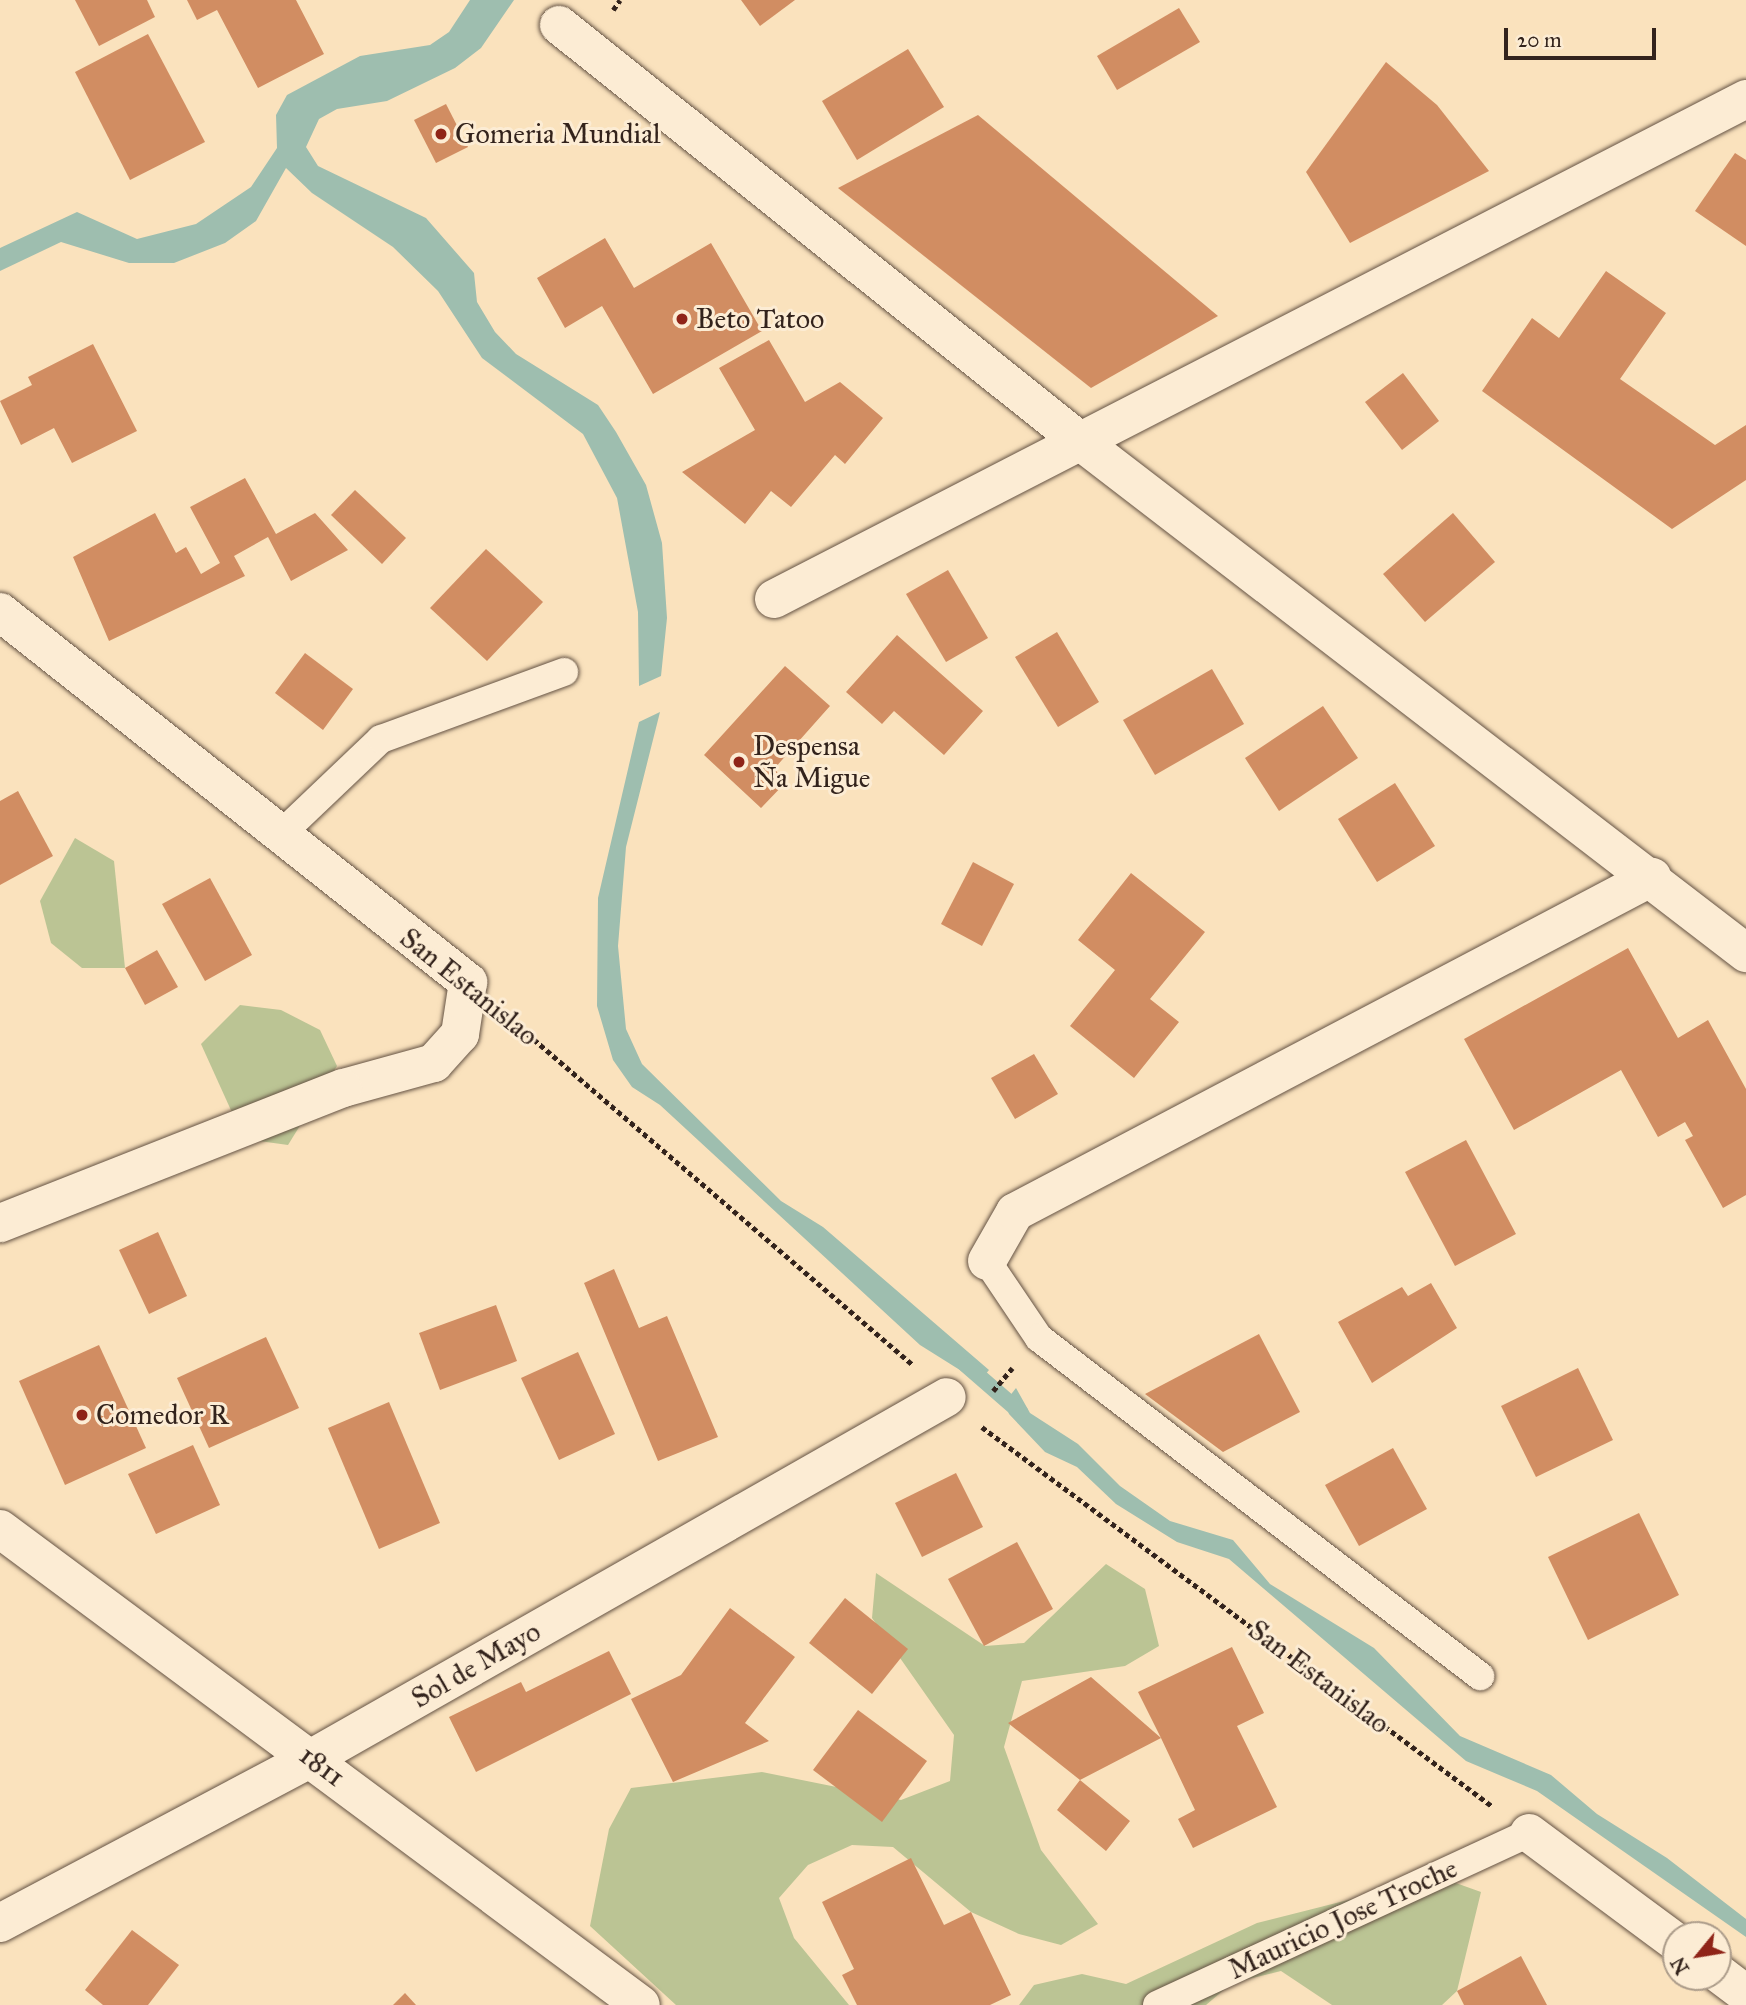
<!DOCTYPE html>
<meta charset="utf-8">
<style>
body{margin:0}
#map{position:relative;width:1746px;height:2005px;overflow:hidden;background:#fae2bd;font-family:"IM FELL Great Primer",serif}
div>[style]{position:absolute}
.green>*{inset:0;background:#bbc494}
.water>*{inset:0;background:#9ebeaf}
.stream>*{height:16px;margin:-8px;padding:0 8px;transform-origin:8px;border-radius:8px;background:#9ebeaf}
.building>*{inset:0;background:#d18d62}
.path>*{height:4.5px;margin-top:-2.25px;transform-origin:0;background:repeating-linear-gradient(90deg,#33231c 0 5px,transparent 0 8.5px)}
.roads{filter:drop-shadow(0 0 2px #655344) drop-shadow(0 0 2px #655344)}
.service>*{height:28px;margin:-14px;padding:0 14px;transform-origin:14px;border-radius:14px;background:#fcecd4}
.minor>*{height:38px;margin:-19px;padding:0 19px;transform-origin:19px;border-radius:19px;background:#fcecd4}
.dots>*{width:19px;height:19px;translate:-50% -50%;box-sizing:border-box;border:4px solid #fcecd4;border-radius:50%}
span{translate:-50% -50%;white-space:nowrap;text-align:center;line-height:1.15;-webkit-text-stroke:6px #fcecd4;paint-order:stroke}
.poi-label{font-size:28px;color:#33231c}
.left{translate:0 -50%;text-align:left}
.street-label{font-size:28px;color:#33231c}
.north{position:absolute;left:1662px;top:1921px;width:70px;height:70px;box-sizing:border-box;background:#fcecd4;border:2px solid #ac9c8a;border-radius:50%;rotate:240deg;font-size:19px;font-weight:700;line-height:28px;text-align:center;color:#33231c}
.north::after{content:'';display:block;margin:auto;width:24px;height:32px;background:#8f2418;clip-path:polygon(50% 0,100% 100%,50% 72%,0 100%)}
.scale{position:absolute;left:1504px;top:28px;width:152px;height:32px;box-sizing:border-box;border:4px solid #33231c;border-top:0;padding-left:9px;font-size:21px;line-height:24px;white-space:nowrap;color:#33231c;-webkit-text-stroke:5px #fcecd4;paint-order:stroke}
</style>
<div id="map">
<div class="green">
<div style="clip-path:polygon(75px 838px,114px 861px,125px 968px,82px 968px,51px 943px,40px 901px)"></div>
<div style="clip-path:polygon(240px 1005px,281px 1010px,320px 1030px,337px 1066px,288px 1145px,244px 1139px,201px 1044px)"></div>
<div style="clip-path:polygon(1106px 1564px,1145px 1589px,1159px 1646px,1125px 1666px,1022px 1681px,1004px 1747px,1041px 1850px,1098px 1924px,1061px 1945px,1019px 1934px,971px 1912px,893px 1847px,852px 1845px,808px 1865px,779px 1898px,794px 1938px,849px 2005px,676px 2005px,590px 1926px,609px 1829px,631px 1788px,762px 1772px,901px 1800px,950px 1781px,954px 1735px,872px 1618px,876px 1573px,985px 1646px,1024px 1643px)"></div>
<div style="clip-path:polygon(1439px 1877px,1481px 1892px,1457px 1991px,1442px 2005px,1332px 2005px,1281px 1971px,1232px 1983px,1206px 2005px,1019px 2005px,1034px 1985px,1082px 1974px,1126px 1984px,1257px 1923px)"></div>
</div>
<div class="water">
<div style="clip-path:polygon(470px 0,514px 0,481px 48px,455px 68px,387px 101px,337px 109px,319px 119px,306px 147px,318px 166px,426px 218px,474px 273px,477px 302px,495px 332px,516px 354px,598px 405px,616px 432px,646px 485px,662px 543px,667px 618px,661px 676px,639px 686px,638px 612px,617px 498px,583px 434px,482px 358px,438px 291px,393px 247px,312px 193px,286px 168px,256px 221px,225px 243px,174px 263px,129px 263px,61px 242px,0 271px,0 248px,77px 212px,137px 239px,196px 224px,251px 187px,277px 148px,276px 115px,287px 95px,360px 56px,430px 45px,449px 32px)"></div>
<div style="clip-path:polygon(660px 712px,626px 847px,618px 946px,626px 1029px,642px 1064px,781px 1201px,823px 1227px,989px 1370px,979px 1382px,920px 1345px,660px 1105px,632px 1087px,613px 1060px,597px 1006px,598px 898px,639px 722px)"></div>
<div style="clip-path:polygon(1016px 1388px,1030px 1413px,1078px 1444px,1120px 1486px,1170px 1521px,1233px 1540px,1270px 1584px,1374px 1648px,1460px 1736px,1551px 1775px,1597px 1814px,1667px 1858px,1746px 1919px,1746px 1937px,1537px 1791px,1466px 1761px,1229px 1559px,1177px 1542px,1116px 1504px,1077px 1467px,1045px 1452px,1009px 1414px,1005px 1402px)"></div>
</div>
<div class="stream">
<div style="left:966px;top:1365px;width:72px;rotate:41deg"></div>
</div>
<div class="building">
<div style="clip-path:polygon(75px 0,147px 0,155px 17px,99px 46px)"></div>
<div style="clip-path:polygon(187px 0,296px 0,324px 54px,258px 88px,217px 10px,197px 20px)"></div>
<div style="clip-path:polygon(741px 0,795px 0,760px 26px)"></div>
<div style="clip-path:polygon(1179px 8px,1200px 42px,1117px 90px,1097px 56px)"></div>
<div style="clip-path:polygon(148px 34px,205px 142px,130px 180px,75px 72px)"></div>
<div style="clip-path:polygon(908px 49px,944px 107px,857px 160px,822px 101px)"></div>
<div style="clip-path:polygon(1386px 62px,1437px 105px,1489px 171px,1350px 243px,1306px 172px)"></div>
<div style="clip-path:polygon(446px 104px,468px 147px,436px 163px,414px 120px)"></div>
<div style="clip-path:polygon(978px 115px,1218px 316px,1091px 388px,838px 188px)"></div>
<div style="clip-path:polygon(1735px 153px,1746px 160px,1746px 246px,1695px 211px)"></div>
<div style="clip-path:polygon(605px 238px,634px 288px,711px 243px,762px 331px,653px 394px,602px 306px,565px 328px,537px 278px)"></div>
<div style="clip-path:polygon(1606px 271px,1666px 313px,1620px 379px,1715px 445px,1746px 425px,1746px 480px,1672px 529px,1482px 391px,1532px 318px,1559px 338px)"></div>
<div style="clip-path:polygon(769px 340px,805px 402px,840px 382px,883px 418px,845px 464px,835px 455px,791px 507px,771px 491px,745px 524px,682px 472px,755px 430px,719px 368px)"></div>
<div style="clip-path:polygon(93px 344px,137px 431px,72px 463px,54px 428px,21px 445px,0 401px,32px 385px,28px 377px)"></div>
<div style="clip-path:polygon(1403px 373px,1439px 421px,1402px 450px,1365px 402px)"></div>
<div style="clip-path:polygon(245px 478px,276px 534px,315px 513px,348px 550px,291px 581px,268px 537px,234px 556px,245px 576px,109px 641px,73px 557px,155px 513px,176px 553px,186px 547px,201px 574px,220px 563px,190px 507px)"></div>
<div style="clip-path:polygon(355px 490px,406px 538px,382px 564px,331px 515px)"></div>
<div style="clip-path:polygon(1453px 513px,1495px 562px,1425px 622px,1383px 574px)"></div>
<div style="clip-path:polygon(486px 549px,543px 602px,487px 661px,430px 608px)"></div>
<div style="clip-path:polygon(948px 570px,988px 638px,946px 662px,906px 594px)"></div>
<div style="clip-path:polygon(1057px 632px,1099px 702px,1058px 727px,1015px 657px)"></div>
<div style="clip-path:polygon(897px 635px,983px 711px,944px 755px,894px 711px,882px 724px,846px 692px)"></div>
<div style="clip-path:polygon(305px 653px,353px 689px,323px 730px,275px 693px)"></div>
<div style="clip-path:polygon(785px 666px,830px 706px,774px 769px,787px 781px,761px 808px,704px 755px)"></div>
<div style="clip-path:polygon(1212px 669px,1244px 724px,1155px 775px,1123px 720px)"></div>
<div style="clip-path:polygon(1323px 706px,1358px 758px,1279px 811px,1245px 758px)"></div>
<div style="clip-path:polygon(1395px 783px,1435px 846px,1377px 882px,1338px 819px)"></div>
<div style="clip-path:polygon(18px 791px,53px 856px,0 885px,0 801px)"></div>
<div style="clip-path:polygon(973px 862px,1014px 884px,982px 946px,941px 924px)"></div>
<div style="clip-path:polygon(1131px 873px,1205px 932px,1150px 999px,1179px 1022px,1134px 1078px,1070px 1026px,1115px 970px,1078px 940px)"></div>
<div style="clip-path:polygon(210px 878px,252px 955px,205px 981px,162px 904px)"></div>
<div style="clip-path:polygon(1628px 948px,1678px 1038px,1708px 1020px,1746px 1089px,1746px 1195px,1723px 1208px,1685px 1140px,1693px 1136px,1685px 1122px,1658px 1137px,1621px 1070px,1514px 1130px,1464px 1039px)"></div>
<div style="clip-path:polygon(157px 950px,178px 987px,145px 1005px,125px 968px)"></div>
<div style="clip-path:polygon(1034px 1054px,1058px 1094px,1015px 1119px,991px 1078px)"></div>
<div style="clip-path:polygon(1466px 1140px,1516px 1234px,1455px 1266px,1405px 1172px)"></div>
<div style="clip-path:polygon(158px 1232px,187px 1296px,149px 1314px,119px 1250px)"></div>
<div style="clip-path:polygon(614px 1269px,639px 1328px,667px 1316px,718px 1437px,658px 1461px,584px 1283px)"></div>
<div style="clip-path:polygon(1431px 1283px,1457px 1328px,1372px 1383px,1338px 1322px,1402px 1287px,1408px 1296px)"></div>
<div style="clip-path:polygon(496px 1305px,517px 1361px,440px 1390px,419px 1333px)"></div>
<div style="clip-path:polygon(1259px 1334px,1300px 1412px,1223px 1452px,1145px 1394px)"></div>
<div style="clip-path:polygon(266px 1337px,299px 1408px,209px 1448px,177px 1378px)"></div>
<div style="clip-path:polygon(99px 1345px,146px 1448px,65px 1485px,19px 1381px)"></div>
<div style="clip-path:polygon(578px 1352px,615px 1434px,559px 1460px,521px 1378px)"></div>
<div style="clip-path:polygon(1578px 1368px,1613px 1440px,1536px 1477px,1501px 1406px)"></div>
<div style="clip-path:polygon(389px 1402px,440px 1523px,379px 1549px,328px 1428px)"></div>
<div style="clip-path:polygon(193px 1445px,220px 1505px,156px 1534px,128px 1474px)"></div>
<div style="clip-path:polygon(1393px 1448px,1427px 1509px,1359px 1546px,1325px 1485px)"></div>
<div style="clip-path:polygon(956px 1473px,983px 1527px,922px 1557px,895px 1503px)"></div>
<div style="clip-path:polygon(1639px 1513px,1679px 1595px,1588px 1640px,1548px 1557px)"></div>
<div style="clip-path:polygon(1017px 1542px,1053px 1609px,984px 1646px,948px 1579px)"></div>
<div style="clip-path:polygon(845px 1598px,908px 1649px,872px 1694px,809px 1643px)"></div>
<div style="clip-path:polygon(730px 1608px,795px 1657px,745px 1723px,769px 1741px,673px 1782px,631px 1699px,681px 1675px)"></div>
<div style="clip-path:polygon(1232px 1647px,1264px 1713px,1237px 1726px,1277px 1807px,1193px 1848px,1178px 1819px,1195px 1810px,1161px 1738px,1080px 1780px,1130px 1821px,1106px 1851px,1057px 1810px,1080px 1780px,1008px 1723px,1091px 1677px,1161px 1738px,1138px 1692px)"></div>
<div style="clip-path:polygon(609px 1651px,631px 1694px,476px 1772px,449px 1717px,521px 1682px,526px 1692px)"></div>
<div style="clip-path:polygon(858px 1710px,927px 1761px,882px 1822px,813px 1770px)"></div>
<div style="clip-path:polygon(911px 1858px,944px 1925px,971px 1912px,1011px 1995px,990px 2005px,857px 2005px,842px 1975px,854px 1969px,822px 1902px)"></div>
<div style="clip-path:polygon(132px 1930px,179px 1965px,148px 2005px,103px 2005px,85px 1990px)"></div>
<div style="clip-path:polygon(1521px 1956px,1547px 2005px,1464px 2005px,1457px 1991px)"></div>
<div style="clip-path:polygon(405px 1993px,416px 2005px,393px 2005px)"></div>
</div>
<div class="path">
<div style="left:613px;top:10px;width:12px;rotate:-55deg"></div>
<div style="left:508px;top:1017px;width:534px;rotate:40.67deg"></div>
<div style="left:993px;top:1391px;width:30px;rotate:-50deg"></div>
<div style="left:982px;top:1427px;width:635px;rotate:36.62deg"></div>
</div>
<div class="roads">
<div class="service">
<div style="left:278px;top:837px;width:142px;rotate:-43.6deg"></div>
<div style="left:381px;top:739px;width:195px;rotate:-20.1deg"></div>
<div style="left:987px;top:1261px;width:93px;rotate:56deg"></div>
<div style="left:1039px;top:1338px;width:556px;rotate:37.47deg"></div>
<div style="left:1157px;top:2005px;width:410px;rotate:-24.8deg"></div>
</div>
<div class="minor">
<div style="left:559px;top:25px;width:673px;rotate:38.61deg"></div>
<div style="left:1085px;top:445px;width:834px;rotate:37.54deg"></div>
<div style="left:774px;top:599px;width:1093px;rotate:-27.22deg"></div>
<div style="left:0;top:612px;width:597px;rotate:38.33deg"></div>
<div style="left:468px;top:982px;width:53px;rotate:98.7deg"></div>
<div style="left:460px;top:1034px;width:39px;rotate:132deg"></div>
<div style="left:434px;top:1063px;width:94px;rotate:164.6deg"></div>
<div style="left:343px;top:1088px;width:369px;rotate:158.5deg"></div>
<div style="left:987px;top:1261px;width:56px;rotate:-60.3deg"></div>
<div style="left:1015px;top:1212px;width:720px;rotate:-27.74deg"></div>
<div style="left:0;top:1529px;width:798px;rotate:36.6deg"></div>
<div style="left:1529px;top:1833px;width:183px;rotate:36.6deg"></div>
<div style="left:0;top:1923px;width:353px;rotate:-27.9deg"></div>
<div style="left:312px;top:1758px;width:730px;rotate:-29.62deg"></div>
<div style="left:1718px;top:1973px;width:35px;rotate:37deg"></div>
</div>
</div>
<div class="dots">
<div style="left:441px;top:134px;background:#8f2418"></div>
<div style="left:682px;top:319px;background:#8f2418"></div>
<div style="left:739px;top:762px;background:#8f2418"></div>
<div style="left:82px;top:1415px;background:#8f2418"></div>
</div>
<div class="poi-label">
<span class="left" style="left:455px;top:134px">Gomeria Mundial</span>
<span class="left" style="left:696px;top:319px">Beto Tatoo</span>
<span class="left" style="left:753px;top:762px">Despensa<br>Ña Migue</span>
<span class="left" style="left:96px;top:1415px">Comedor R</span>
</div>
<div class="street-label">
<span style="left:469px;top:987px;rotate:39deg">San Estanislao</span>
<span style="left:476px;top:1665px;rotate:-30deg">Sol de Mayo</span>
<span style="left:1319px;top:1677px;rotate:37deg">San Estanislao</span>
<span style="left:322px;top:1766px;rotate:37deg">1811</span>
<span style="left:1343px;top:1919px;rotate:-25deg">Mauricio Jose Troche</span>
</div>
<div class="north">N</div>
<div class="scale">20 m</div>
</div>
